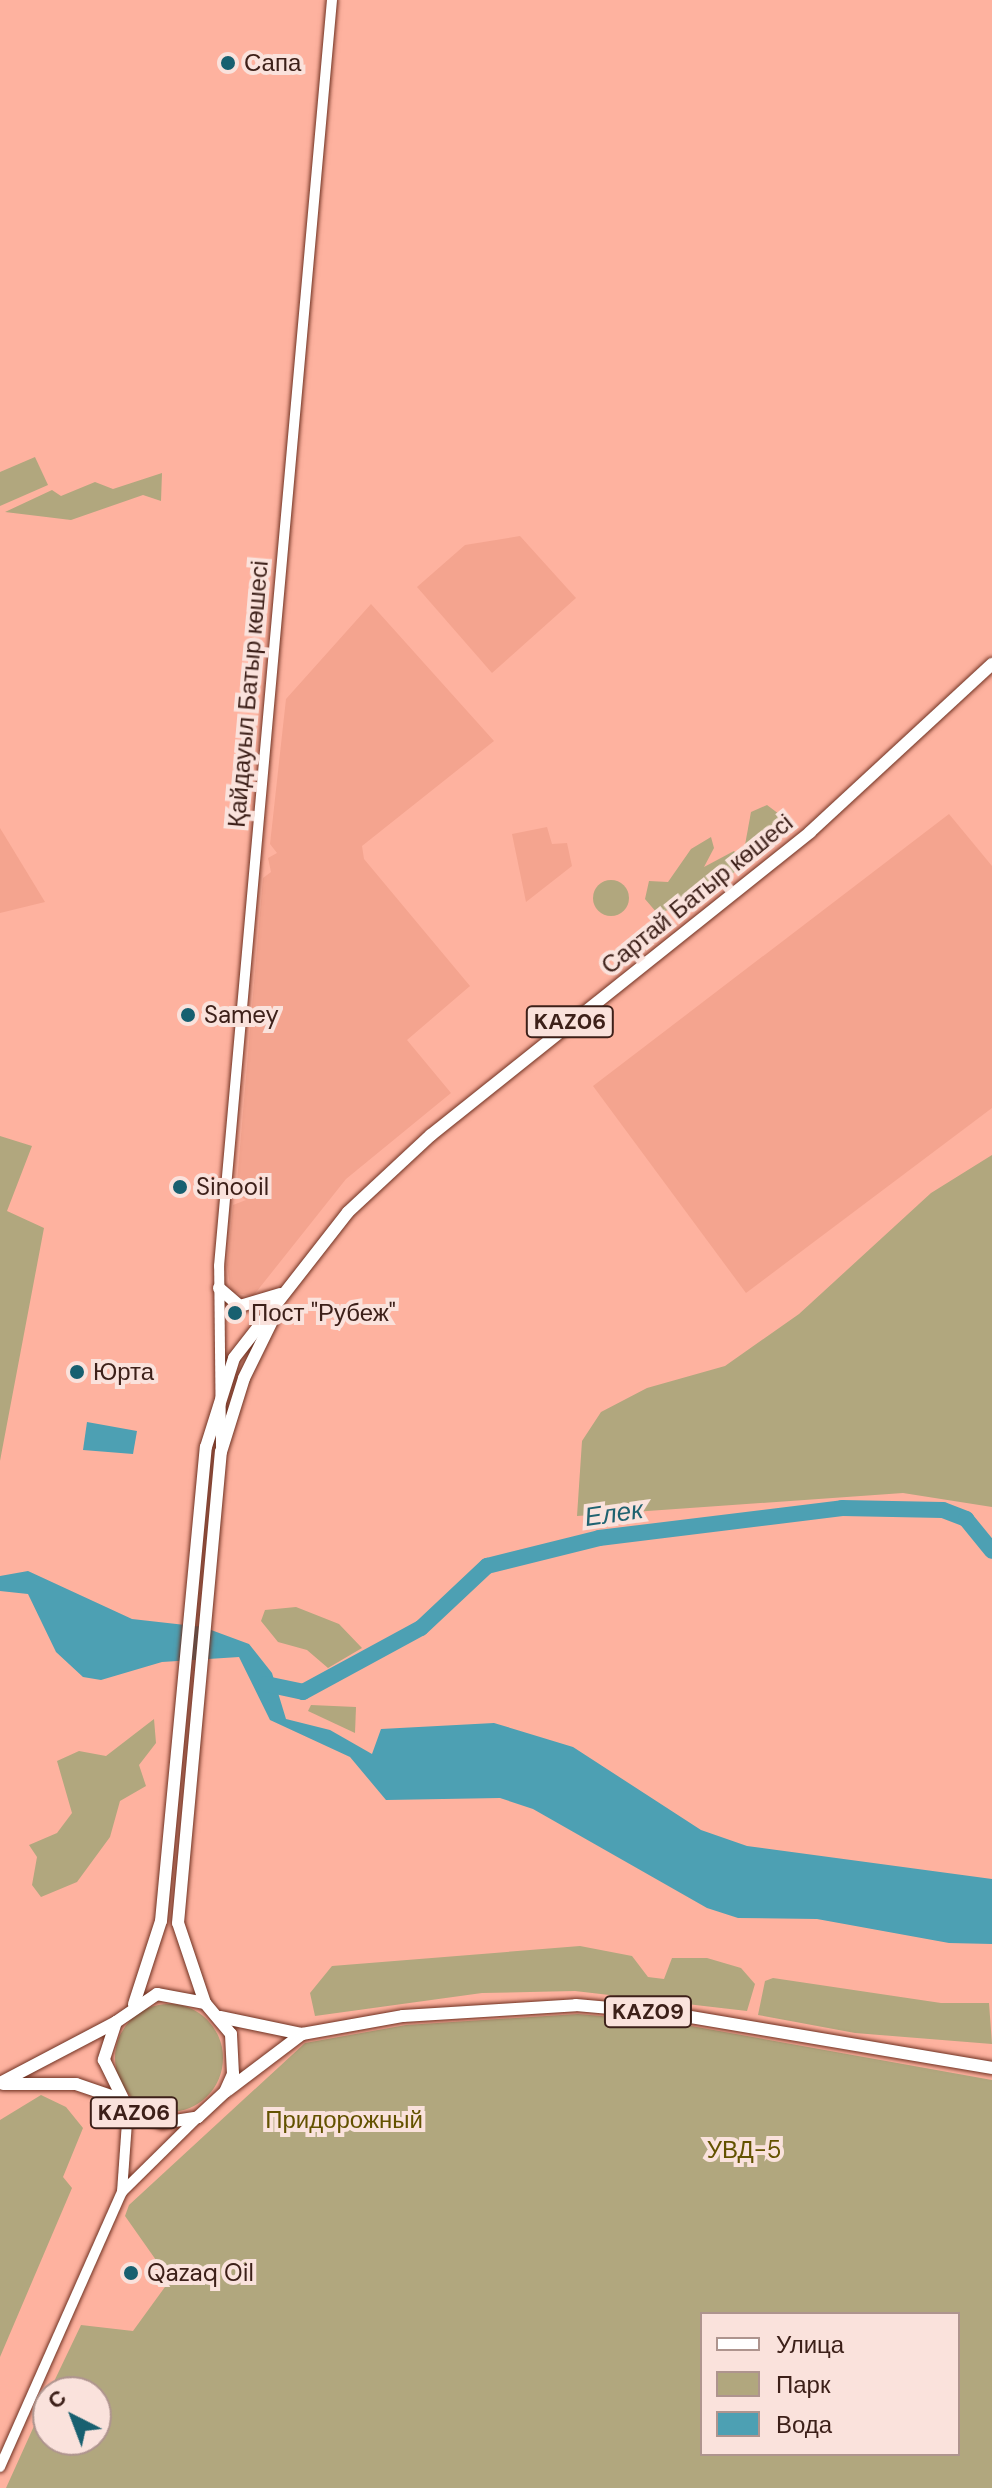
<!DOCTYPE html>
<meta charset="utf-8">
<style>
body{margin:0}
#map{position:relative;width:992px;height:2488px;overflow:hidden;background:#feb29f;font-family:"DM Sans",sans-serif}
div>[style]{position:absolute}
.built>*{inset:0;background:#f4a48f}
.green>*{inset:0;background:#b1a77e}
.round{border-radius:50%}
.water>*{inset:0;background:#4da0b3}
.river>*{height:16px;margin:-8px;padding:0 8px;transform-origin:8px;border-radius:8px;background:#4da0b3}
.roads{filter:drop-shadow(0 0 2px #6e3020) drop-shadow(0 0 2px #6e3020)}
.secondary>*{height:10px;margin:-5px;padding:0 5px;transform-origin:5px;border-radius:5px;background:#fff}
.highway>*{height:12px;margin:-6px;padding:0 6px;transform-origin:6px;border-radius:6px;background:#fff}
.dots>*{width:22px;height:22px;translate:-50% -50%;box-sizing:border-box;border:4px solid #fae2dc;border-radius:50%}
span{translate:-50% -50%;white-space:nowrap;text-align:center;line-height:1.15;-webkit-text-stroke:8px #fae2dc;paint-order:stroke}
.shield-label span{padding:2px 6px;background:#fae2dc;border:2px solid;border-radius:6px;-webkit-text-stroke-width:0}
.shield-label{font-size:22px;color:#3d2019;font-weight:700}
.poi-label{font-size:24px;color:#3d2019}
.left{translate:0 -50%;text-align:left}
.street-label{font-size:24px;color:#3d2019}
.park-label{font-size:24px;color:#635200}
.water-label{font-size:26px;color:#1f6270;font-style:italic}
.legend{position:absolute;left:700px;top:2312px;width:260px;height:144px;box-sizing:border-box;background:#fae2dc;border:2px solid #ae948e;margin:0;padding:10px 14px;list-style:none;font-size:24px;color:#3d2019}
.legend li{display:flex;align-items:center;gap:16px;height:40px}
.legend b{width:40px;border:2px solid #ae948e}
.north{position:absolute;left:32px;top:2376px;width:80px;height:80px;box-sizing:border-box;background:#fae2dc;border:2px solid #ae948e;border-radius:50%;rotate:318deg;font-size:22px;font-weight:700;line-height:32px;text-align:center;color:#3d2019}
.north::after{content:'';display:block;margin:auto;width:28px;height:36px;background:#186070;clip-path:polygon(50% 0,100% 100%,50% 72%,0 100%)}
</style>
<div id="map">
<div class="built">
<div style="clip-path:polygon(520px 536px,576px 598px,492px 673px,417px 587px,465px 545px)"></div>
<div style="clip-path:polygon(371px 604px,494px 741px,362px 846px,364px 859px,470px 986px,407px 1040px,451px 1093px,346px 1179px,253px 1296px,231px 1292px,227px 1265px,233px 1205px,246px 1200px,236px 1194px,263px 878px,271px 872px,268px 858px,277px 853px,270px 844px,286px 699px)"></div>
<div style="clip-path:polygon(949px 814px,992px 866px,992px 1108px,746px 1293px,593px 1086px)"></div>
<div style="clip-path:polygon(547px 827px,552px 844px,567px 843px,572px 866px,526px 902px,512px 834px)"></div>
<div style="clip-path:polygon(0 828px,45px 902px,0 913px)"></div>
</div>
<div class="green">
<div style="clip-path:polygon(35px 457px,48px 485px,0 506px,0 472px)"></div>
<div style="clip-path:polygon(162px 473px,161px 501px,143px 495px,71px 520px,5px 512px,52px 490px,61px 496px,95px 482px,113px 489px)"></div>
<div style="clip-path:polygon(767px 805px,779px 814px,779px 829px,745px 845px,751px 812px)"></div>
<div style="clip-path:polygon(711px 837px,714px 848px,704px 867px,734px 851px,745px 863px,700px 902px,657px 913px,645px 899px,649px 881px,668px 882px,691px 849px)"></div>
<div class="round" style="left:593px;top:880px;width:36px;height:36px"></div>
<div style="clip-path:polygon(0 1136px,32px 1146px,7px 1211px,44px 1228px,0 1461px)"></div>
<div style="clip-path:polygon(992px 1155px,992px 1507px,903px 1493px,577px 1516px,582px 1441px,601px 1412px,647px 1388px,725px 1366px,799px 1314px,931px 1193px)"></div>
<div style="clip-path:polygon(296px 1607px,339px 1624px,362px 1648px,328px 1668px,307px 1650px,278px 1642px,261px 1621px,265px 1610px)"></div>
<div style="clip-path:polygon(311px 1705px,356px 1707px,355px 1733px,308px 1711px)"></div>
<div style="clip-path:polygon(154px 1719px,156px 1743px,139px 1765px,146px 1786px,120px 1801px,110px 1837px,77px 1882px,41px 1897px,32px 1885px,37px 1857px,29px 1845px,57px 1833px,72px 1813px,57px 1761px,79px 1751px,106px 1756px)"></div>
<div style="clip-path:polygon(580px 1946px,632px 1956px,648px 1977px,664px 1979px,672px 1958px,707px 1958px,741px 1968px,755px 1984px,747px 2011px,575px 1991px,482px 1993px,315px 2016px,310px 1993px,332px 1966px)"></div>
<div style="clip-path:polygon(773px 1978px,941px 2003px,989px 2003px,992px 2044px,855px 2033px,758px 2015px,765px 1981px)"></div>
<div class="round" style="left:115px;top:2004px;width:108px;height:108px"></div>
<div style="clip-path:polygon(evenodd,578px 2014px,669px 2022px,992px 2080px,992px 2488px,6px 2488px,48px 2395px,48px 2440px,96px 2440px,96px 2392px,49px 2392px,81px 2325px,133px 2331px,170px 2280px,125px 2216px,129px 2205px,305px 2043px,406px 2025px,578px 2014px,702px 2314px,958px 2314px,958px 2454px,702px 2454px,702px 2314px)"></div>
<div style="clip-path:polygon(41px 2095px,66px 2107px,83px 2128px,63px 2177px,72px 2188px,0 2357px,0 2120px)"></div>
</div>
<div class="water">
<div style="clip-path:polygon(87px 1422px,137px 1431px,133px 1454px,83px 1450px)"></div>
<div style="clip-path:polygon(28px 1571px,132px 1619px,203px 1627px,249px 1644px,272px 1673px,286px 1719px,330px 1730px,372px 1754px,381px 1729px,494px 1723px,573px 1747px,701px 1830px,747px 1846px,992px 1879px,992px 1944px,949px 1943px,817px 1919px,738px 1918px,707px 1908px,533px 1809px,500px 1798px,386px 1800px,350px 1757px,270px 1720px,239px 1657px,162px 1662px,101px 1680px,83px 1677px,56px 1652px,28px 1594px,0 1591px,0 1576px)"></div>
</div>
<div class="river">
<div style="left:266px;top:1684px;width:38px;rotate:12deg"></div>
<div style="left:303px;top:1692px;width:134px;rotate:-28.5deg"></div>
<div style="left:421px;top:1628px;width:91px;rotate:-43.2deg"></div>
<div style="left:487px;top:1566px;width:115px;rotate:-14deg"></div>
<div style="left:599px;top:1538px;width:245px;rotate:-7deg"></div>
<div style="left:842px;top:1508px;width:101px;rotate:1.1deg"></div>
<div style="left:943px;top:1510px;width:25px;rotate:21deg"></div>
<div style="left:966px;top:1519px;width:41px;rotate:50.9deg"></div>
</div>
<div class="roads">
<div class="secondary">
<div style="left:221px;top:1446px;width:180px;rotate:-90.6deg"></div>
<div style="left:219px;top:1266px;width:1271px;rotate:-84.9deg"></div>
<div style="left:123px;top:2191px;width:105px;rotate:-44.6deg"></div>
<div style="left:0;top:2467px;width:301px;rotate:-66.1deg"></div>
<div style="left:122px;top:2192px;width:83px;rotate:-85.9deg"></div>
</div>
<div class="highway">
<div style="left:219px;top:1288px;width:28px;rotate:41deg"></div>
<div style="left:240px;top:1306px;width:42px;rotate:-16.7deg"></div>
<div style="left:205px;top:2003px;width:49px;rotate:-169.4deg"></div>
<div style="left:157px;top:1994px;width:50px;rotate:145.7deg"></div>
<div style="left:116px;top:2022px;width:40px;rotate:108deg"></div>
<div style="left:104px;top:2060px;width:55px;rotate:63.9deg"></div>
<div style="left:128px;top:2109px;width:37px;rotate:22deg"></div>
<div style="left:162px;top:2123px;width:36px;rotate:-9deg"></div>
<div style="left:198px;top:2117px;width:37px;rotate:-43deg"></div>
<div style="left:225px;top:2092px;width:20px;rotate:-66deg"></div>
<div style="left:233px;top:2074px;width:40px;rotate:-92.9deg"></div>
<div style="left:231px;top:2034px;width:40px;rotate:-130deg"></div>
<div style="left:205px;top:2003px;width:84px;rotate:-108.6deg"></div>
<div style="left:178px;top:1923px;width:473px;rotate:-84.8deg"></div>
<div style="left:221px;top:1452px;width:77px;rotate:-72.7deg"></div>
<div style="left:244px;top:1378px;width:72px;rotate:-63.8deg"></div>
<div style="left:134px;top:2004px;width:87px;rotate:-72deg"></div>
<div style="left:161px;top:1921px;width:476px;rotate:-84.6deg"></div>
<div style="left:206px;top:1447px;width:93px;rotate:-72.5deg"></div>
<div style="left:234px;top:1358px;width:185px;rotate:-52deg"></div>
<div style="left:348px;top:1212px;width:113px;rotate:-42.9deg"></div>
<div style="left:431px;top:1135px;width:485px;rotate:-38.6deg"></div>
<div style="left:810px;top:832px;width:248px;rotate:-42.7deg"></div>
<div style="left:220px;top:2017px;width:84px;rotate:11.7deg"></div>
<div style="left:302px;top:2034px;width:103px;rotate:-10.1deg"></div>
<div style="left:403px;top:2016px;width:173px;rotate:-3.6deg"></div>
<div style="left:576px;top:2005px;width:91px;rotate:5deg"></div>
<div style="left:667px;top:2013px;width:330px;rotate:9.6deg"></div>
<div style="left:0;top:2083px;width:131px;rotate:-27.7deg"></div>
<div style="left:3px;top:2084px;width:73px"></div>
<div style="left:76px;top:2084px;width:43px;rotate:18.9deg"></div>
<div style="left:228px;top:2090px;width:93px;rotate:-37.1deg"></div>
</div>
</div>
<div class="dots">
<div style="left:228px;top:63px;background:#186070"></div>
<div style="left:188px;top:1015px;background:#186070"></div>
<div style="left:180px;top:1187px;background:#186070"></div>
<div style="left:235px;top:1313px;background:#186070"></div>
<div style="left:77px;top:1372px;background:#186070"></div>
<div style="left:131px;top:2273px;background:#186070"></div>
</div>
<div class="shield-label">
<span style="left:570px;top:1022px">KАZ06</span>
<span style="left:648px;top:2012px">KAZ09</span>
<span style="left:134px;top:2113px">KАZ06</span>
</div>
<div class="poi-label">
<span class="left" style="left:244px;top:63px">Сапа</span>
<span class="left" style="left:204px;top:1015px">Samey</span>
<span class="left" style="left:196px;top:1187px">Sinooil</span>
<span class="left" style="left:251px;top:1313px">Пост "Рубеж"</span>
<span class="left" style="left:93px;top:1372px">Юрта</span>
<span class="left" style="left:147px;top:2273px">Qazaq Oil</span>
</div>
<div class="street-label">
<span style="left:248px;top:694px;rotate:-85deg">Қайдауыл Батыр көшесі</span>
<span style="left:697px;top:894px;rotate:-39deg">Сартай Батыр көшесі</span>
</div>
<div class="park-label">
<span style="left:344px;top:2120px">Придорожный</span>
<span style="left:744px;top:2150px">УВД-5</span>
</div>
<div class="water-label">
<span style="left:614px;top:1514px;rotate:-8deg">Елек</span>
</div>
<ul class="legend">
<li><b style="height:10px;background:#fff"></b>Улица</li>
<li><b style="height:22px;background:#b1a77e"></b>Парк</li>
<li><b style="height:22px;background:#4da0b3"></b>Вода</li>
</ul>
<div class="north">С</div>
</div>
